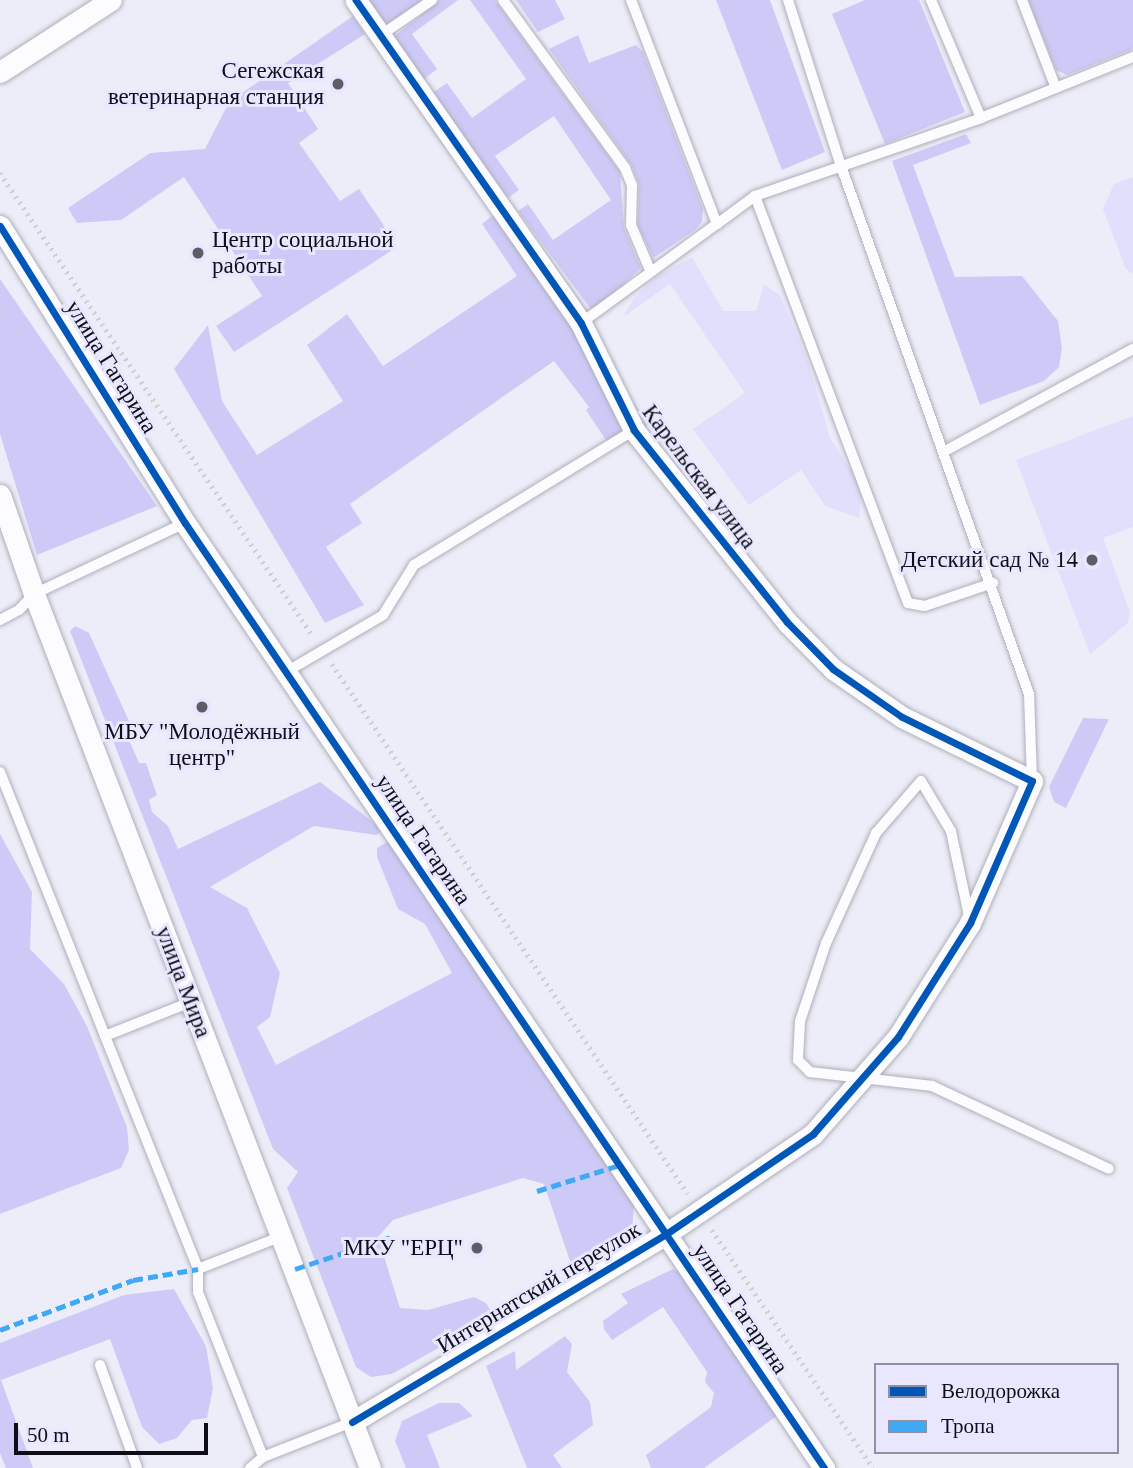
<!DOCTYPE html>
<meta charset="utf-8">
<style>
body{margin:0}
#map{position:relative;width:1133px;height:1468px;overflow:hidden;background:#ededf9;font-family:Georgia,serif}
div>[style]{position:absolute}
.green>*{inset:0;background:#e1dffb}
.forest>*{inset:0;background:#cecaf7}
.path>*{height:4.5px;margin-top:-2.25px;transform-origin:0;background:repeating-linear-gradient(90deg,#ceced2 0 2px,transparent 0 7px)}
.roads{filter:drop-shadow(0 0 2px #afafb9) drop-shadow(0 0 2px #afafb9)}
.service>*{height:10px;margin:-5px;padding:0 5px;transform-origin:5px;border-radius:5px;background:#fcfcfe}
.minor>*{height:21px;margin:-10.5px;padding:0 10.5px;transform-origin:10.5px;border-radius:10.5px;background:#fcfcfe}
.quiet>*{height:5px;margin-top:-2.5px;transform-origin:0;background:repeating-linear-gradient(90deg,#3fa9f5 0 10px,transparent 0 15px)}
.cycleway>*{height:7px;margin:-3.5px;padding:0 3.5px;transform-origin:3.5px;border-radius:3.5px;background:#0057b8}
.dots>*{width:19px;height:19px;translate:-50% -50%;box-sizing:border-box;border:4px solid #e8e7ff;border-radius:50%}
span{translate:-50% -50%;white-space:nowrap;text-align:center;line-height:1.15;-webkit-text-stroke:6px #e8e7ff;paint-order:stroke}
.poi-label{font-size:23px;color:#0f0e18}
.right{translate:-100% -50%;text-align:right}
.left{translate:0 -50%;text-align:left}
.street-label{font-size:23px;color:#0f0e18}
.legend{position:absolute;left:874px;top:1363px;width:245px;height:91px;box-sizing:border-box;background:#e8e7ff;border:2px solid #9190a3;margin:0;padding:9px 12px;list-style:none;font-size:21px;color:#0f0e18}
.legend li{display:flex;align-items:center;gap:14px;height:35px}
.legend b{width:35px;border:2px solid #9190a3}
.scale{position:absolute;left:14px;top:1423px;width:194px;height:32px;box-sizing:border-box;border:4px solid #0f0e18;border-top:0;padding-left:9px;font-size:21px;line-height:24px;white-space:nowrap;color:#0f0e18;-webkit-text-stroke:5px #e8e7ff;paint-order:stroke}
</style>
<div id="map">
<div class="green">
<div style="clip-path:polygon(1133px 177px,1133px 274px,1126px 269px,1103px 209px,1114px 184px)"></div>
<div style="clip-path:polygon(692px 257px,723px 311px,756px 311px,764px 285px,780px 295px,808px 361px,830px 438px,862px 487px,859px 518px,825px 506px,801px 470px,749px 505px,693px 429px,745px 393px,670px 284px,623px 317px,635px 297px,656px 277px)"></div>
<div style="clip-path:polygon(1133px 416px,1133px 527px,1103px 538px,1130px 612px,1128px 623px,1090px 654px,1016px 460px)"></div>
</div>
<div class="forest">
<div style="clip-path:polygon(366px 0,423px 0,385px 27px)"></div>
<div style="clip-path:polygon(440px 0,458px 0,412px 34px,437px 69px,423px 80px,392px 38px)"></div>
<div style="clip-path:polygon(470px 0,495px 0,620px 172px,624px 228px,641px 268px,593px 312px,518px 211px,528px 204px,553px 240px,611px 200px,554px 116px,495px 156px,519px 190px,508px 198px,432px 93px,447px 83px,472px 118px,526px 79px)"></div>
<div style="clip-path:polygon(516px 0,555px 0,565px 19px,538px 32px)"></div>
<div style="clip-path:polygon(716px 0,770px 0,825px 152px,782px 170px)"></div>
<div style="clip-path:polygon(865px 0,919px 0,965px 112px,885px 144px,832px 14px)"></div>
<div style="clip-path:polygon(1028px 0,1133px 0,1133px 49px,1067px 75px,1056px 70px)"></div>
<div style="clip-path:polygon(353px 16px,365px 34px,288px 83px,318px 129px,299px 143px,340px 201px,359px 189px,383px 224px,391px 251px,234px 352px,216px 326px,262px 296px,184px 177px,121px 220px,77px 223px,68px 208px,150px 153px,205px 149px,229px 102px)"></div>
<div style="clip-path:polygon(578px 35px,589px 63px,636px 45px,643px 52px,703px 209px,702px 222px,695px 230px,653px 258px,638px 226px,639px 185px,632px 166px,549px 49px)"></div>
<div style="clip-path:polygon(966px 134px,971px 143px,913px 165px,955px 277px,1022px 276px,1058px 321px,1062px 348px,1059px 367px,1044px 381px,980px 405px,892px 161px)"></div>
<div style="clip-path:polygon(493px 215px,649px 424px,611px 448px,586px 410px,589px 407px,554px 361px,350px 504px,362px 523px,326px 547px,364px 605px,325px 623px,174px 369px,208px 325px,222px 401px,257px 455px,343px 401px,307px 345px,347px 314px,383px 366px,517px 276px,482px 224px)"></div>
<div style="clip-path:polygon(0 279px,157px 506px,37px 555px,0 434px)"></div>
<div style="clip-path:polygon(75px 626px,89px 633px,134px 732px,128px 737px,139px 763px,146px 763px,157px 795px,149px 800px,152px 812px,168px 826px,178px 849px,320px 782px,384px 830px,376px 835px,314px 826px,210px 887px,247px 908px,280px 973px,270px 1017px,257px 1027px,276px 1065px,452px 973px,425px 924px,398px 909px,377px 857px,377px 848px,390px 840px,634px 1204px,632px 1232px,615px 1248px,574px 1273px,544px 1184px,523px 1178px,393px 1220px,378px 1237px,400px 1308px,428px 1310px,474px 1297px,486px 1303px,494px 1317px,392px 1374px,371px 1377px,356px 1367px,287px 1188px,298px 1172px,273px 1149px,70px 631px)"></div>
<div style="clip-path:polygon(1083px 718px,1109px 719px,1066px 808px,1054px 802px,1049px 787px)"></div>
<div style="clip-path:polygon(0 834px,32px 892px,30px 949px,64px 984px,87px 1026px,127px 1127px,129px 1150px,121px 1168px,0 1214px)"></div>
<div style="clip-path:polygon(673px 1269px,686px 1274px,781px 1413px,704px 1468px,651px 1468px,646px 1455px,711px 1407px,714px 1393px,705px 1382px,707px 1372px,663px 1307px,612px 1340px,604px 1329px,603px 1321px,628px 1303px,621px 1294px)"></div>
<div style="clip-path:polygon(174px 1289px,206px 1346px,213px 1388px,207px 1418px,192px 1420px,177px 1438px,159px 1444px,142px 1427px,110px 1339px,1px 1380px,33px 1468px,6px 1468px,0 1453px,0 1343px,124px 1295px)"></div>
<div style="clip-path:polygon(565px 1336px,572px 1344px,567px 1372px,590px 1402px,593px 1425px,553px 1455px,562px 1468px,527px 1468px,486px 1366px,515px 1351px,516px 1370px)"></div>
<div style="clip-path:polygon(439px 1403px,459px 1403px,473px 1416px,427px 1435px,440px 1468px,406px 1468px,395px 1441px,402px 1421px)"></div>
</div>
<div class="path">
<div style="left:0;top:173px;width:559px;rotate:55.94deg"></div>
<div style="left:0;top:311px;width:8px;rotate:90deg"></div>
<div style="left:332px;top:664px;width:638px;rotate:56.11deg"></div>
<div style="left:712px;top:1230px;width:287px;rotate:55.9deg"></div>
</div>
<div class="roads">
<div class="service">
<div style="left:503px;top:0;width:208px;rotate:54deg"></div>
<div style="left:625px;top:168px;width:18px;rotate:68deg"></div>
<div style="left:632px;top:185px;width:40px;rotate:91.4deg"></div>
<div style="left:631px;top:225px;width:49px;rotate:67.1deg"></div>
<div style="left:788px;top:0;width:171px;rotate:72.3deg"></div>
<div style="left:840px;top:163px;width:564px;rotate:70.41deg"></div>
<div style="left:1029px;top:694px;width:87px;rotate:88deg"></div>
<div style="left:1022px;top:0;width:94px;rotate:68.9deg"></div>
<div style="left:381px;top:35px;width:62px;rotate:-34.5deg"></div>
<div style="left:981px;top:118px;width:164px;rotate:-21.9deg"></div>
<div style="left:755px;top:196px;width:239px;rotate:-19deg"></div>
<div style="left:981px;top:118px;width:128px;rotate:-113deg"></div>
<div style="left:717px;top:224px;width:47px;rotate:-36.4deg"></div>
<div style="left:755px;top:196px;width:435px;rotate:69.4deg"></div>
<div style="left:908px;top:603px;width:17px;rotate:10deg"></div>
<div style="left:925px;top:606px;width:72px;rotate:-18.7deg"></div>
<div style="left:581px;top:323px;width:168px;rotate:-36.1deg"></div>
<div style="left:717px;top:224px;width:240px;rotate:-111deg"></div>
<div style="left:945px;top:451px;width:214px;rotate:-28.5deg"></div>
<div style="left:0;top:620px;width:21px;rotate:-28deg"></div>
<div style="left:19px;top:610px;width:22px;rotate:-47deg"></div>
<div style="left:34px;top:594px;width:167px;rotate:-25.2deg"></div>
<div style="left:286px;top:672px;width:113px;rotate:-30.4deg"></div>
<div style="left:383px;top:615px;width:59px;rotate:-58.2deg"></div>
<div style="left:414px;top:565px;width:258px;rotate:-31.5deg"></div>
<div style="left:0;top:772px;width:284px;rotate:68.3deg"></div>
<div style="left:105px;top:1036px;width:92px;rotate:-21.6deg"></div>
<div style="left:969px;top:916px;width:87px;rotate:-102deg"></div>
<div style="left:951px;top:831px;width:58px;rotate:-121deg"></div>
<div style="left:921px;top:781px;width:69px;rotate:130.9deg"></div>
<div style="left:876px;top:833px;width:121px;rotate:114.4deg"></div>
<div style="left:826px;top:943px;width:82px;rotate:108.4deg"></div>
<div style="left:800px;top:1021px;width:39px;rotate:93deg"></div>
<div style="left:798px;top:1060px;width:17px;rotate:45deg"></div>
<div style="left:810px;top:1072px;width:123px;rotate:6.5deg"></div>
<div style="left:932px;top:1086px;width:195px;rotate:25.1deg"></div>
<div style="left:105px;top:1036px;width:251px;rotate:68.2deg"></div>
<div style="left:198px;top:1269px;width:90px;rotate:-21.4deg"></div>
<div style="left:198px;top:1269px;width:23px;rotate:90deg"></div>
<div style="left:198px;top:1292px;width:177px;rotate:68.5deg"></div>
<div style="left:263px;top:1457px;width:96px;rotate:-21.5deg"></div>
<div style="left:100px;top:1365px;width:109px;rotate:70.2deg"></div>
<div style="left:250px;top:1468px;width:17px;rotate:-40deg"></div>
</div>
<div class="minor">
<div style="left:0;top:72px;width:132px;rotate:-33deg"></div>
<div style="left:0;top:226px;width:350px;rotate:58.1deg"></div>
<div style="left:185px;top:523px;width:1141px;rotate:55.93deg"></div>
<div style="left:0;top:495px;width:105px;rotate:71deg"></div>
<div style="left:34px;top:594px;width:936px;rotate:68.97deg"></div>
<div style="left:352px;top:1422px;width:366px;rotate:-30.9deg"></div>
<div style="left:666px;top:1234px;width:178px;rotate:-34.2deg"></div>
<div style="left:813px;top:1134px;width:129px;rotate:-48.8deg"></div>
<div style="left:898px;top:1037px;width:135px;rotate:-57.7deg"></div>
<div style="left:970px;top:923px;width:155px;rotate:-66.4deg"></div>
<div style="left:1032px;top:781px;width:145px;rotate:-153.8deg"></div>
<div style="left:902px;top:717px;width:84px;rotate:-145.2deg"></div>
<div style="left:833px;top:669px;width:66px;rotate:-134.4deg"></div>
<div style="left:787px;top:622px;width:246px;rotate:-128.6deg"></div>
<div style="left:634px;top:430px;width:119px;rotate:-116.4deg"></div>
<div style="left:581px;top:323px;width:394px;rotate:-124.9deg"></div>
</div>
</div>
<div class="quiet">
<div style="left:537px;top:1191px;width:87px;rotate:-17.4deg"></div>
<div style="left:295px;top:1269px;width:104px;rotate:-18.4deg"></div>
<div style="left:0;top:1330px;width:142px;rotate:-20.6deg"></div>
<div style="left:133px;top:1280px;width:66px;rotate:-9.6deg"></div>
</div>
<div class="cycleway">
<div style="left:0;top:226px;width:350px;rotate:58.1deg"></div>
<div style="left:185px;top:523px;width:1141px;rotate:55.93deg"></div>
<div style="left:352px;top:1422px;width:366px;rotate:-30.9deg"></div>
<div style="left:666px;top:1234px;width:178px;rotate:-34.2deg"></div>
<div style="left:813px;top:1134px;width:129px;rotate:-48.8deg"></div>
<div style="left:898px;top:1037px;width:135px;rotate:-57.7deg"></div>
<div style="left:970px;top:923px;width:155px;rotate:-66.4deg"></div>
<div style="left:1032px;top:781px;width:145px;rotate:-153.8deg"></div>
<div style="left:902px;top:717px;width:84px;rotate:-145.2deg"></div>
<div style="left:833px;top:669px;width:66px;rotate:-134.4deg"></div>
<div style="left:787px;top:622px;width:246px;rotate:-128.6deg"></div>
<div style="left:634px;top:430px;width:119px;rotate:-116.4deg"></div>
<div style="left:581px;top:323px;width:394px;rotate:-124.9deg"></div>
</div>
<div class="dots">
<div style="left:338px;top:84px;background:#5d5c67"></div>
<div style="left:198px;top:253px;background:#5d5c67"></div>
<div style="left:1092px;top:560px;background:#5d5c67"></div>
<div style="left:202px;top:707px;background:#5d5c67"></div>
<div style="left:477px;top:1248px;background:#5d5c67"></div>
</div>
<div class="poi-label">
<span class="right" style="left:324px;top:84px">Сегежская<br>ветеринарная станция</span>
<span class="left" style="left:212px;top:253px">Центр социальной<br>работы</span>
<span class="right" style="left:1078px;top:560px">Детский сад № 14</span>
<span style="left:202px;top:745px">МБУ "Молодёжный<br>центр"</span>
<span class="right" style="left:463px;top:1248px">МКУ "ЕРЦ"</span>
</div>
<div class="street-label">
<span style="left:111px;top:367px;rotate:58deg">улица Гагарина</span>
<span style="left:699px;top:477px;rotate:53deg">Карельская улица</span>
<span style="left:423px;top:840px;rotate:56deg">улица Гагарина</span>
<span style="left:183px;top:982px;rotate:69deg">улица Мира</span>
<span style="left:539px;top:1288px;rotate:-31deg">Интернатский переулок</span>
<span style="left:740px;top:1309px;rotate:56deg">улица Гагарина</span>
</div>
<ul class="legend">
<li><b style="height:9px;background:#0057b8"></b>Велодорожка</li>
<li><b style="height:9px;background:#3fa9f5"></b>Тропа</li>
</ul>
<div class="scale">50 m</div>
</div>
